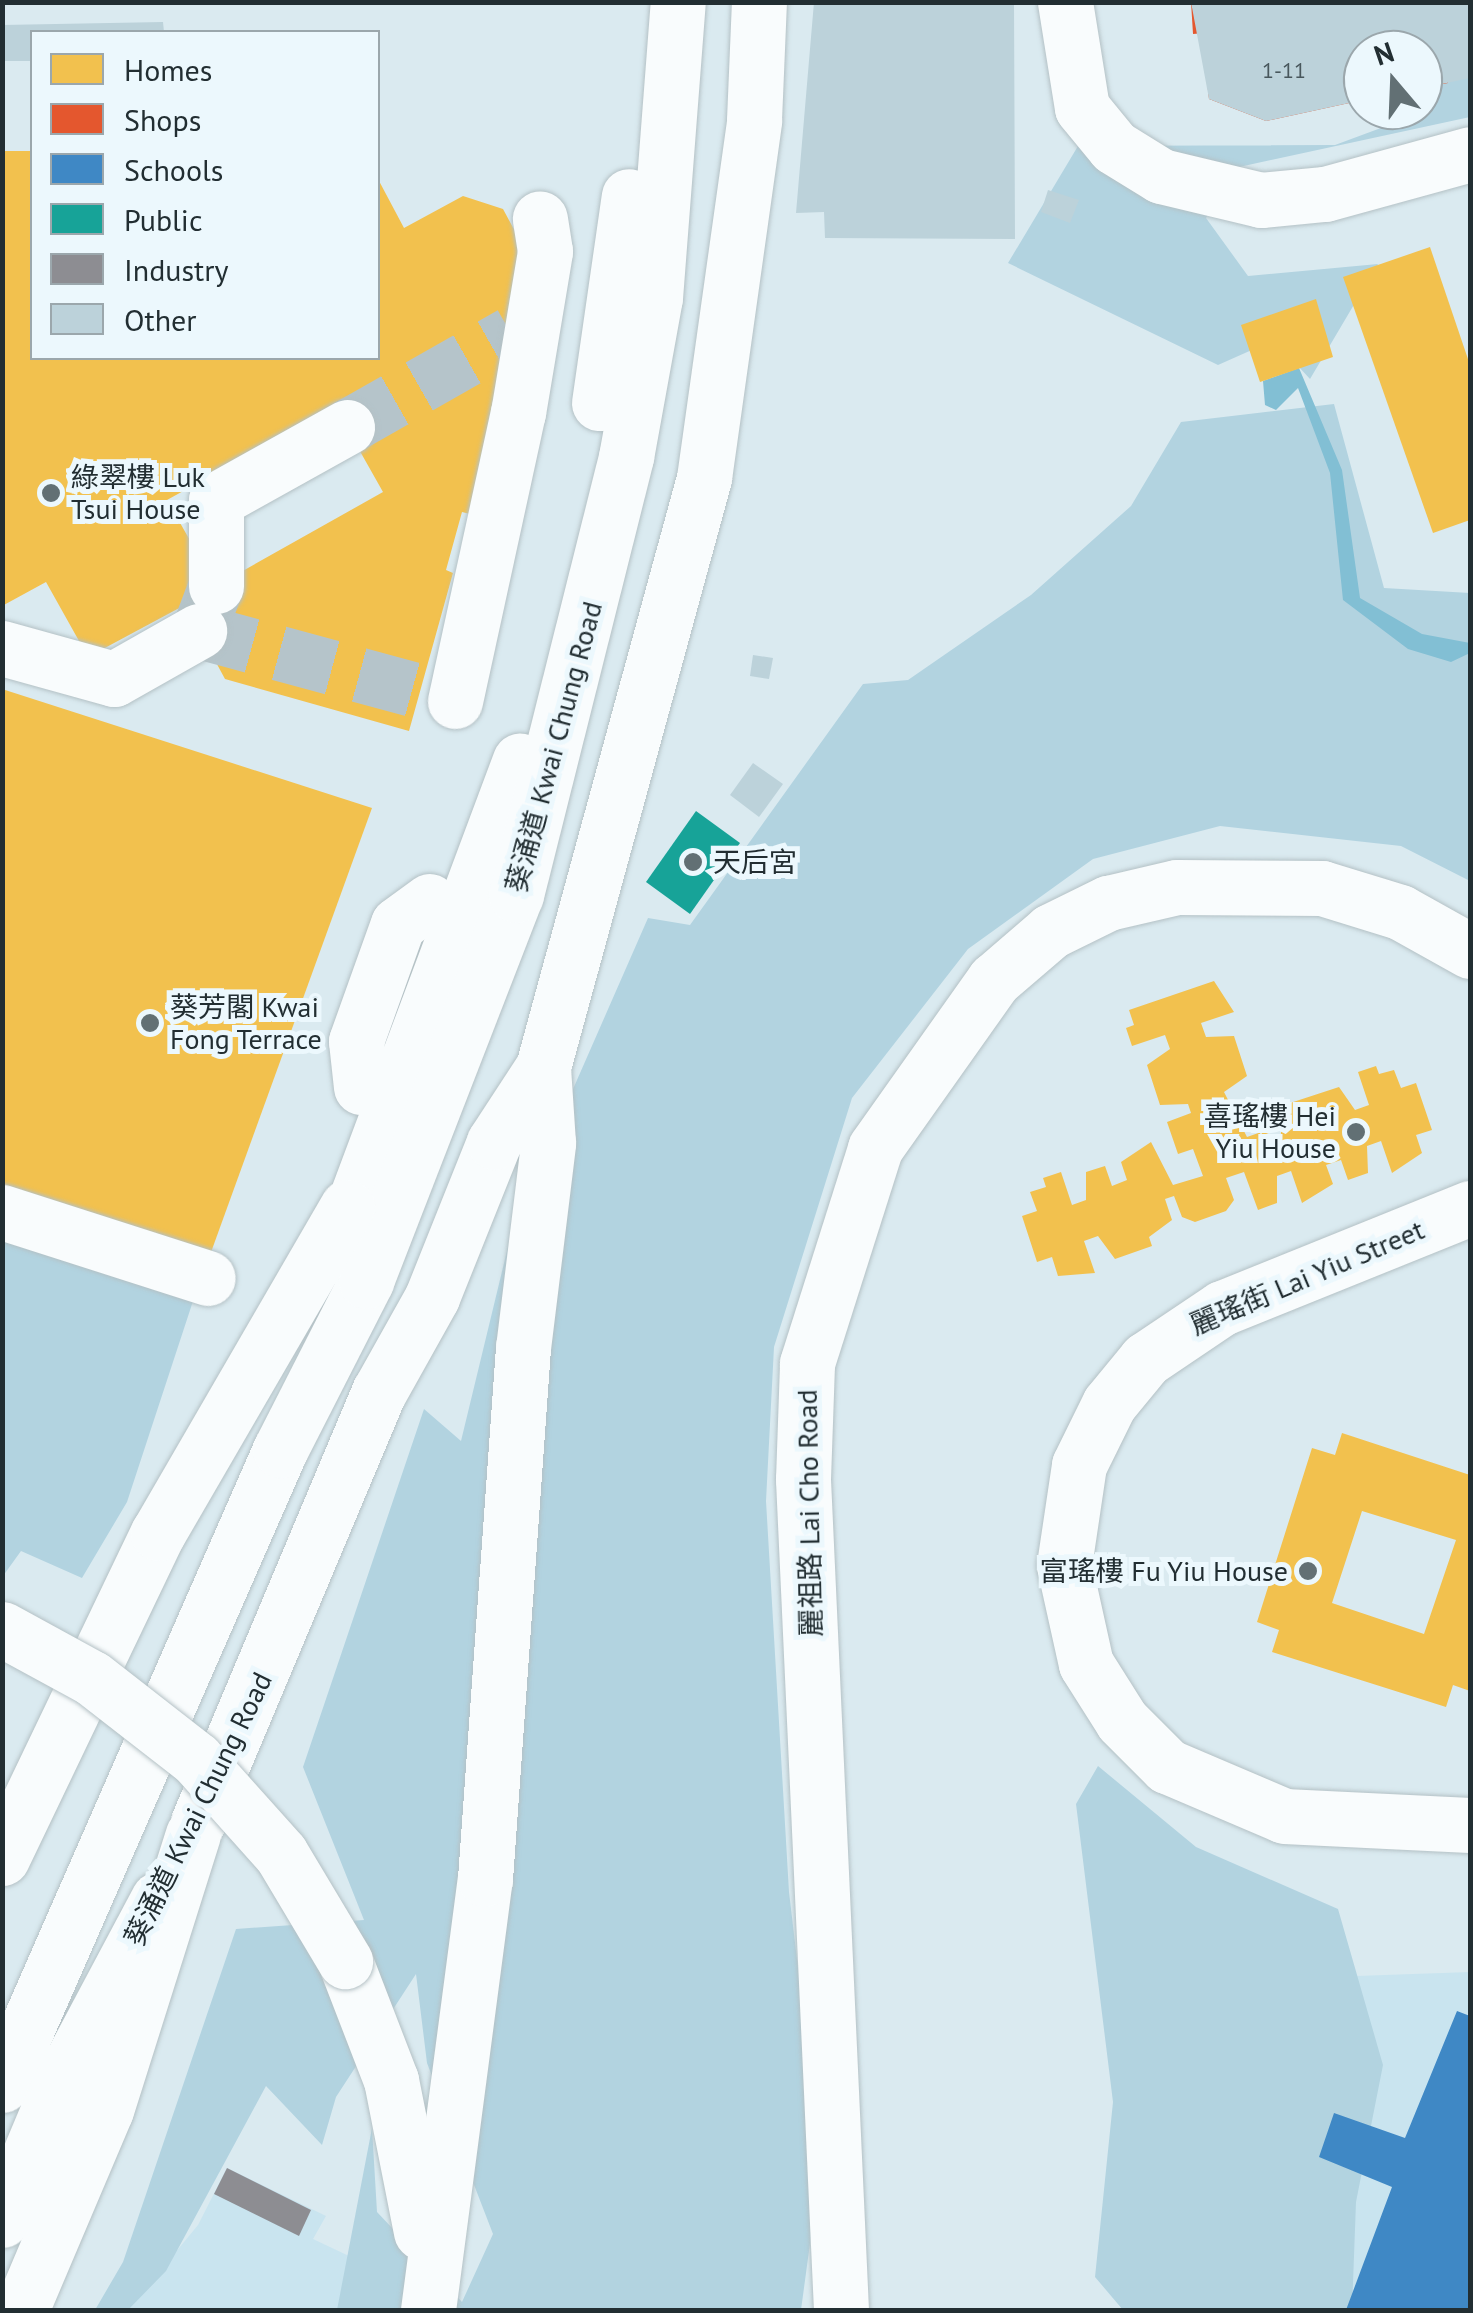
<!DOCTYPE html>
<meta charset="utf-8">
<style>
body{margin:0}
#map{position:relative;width:1473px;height:2313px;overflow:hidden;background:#daeaf0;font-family:"PT Sans","Noto Sans TC",sans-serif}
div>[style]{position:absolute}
.built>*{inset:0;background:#c9e4ef}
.green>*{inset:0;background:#b2d3e0}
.water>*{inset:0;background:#82bfd4}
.homes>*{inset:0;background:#f2c14e}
.shops>*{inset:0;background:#e4572e}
.schools>*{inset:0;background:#3f88c5}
.public>*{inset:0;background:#17a398}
.industry>*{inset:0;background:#8d8d92}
.building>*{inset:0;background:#bcd2da}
.minor-tunnel>*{height:55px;margin-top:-27.5px;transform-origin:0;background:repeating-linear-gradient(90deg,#b5c4ca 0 55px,transparent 0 83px)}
.roads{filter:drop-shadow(0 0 2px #b4c1c5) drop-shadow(0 0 2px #b4c1c5)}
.minor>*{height:55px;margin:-27.5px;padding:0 27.5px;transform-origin:27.5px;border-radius:27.5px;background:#f9fcfd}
.major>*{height:55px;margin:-27.5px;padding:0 27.5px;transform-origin:27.5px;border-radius:27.5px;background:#f9fcfd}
.highway>*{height:55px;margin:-27.5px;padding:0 27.5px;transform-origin:27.5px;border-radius:27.5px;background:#f9fcfd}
.bridges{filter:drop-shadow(0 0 2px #b4c1c5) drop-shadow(0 0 2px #b4c1c5)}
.major-bridge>*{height:55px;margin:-27.5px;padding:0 27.5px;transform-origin:27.5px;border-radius:27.5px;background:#f9fcfd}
.dots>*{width:28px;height:28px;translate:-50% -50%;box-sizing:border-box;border:5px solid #ecf8fd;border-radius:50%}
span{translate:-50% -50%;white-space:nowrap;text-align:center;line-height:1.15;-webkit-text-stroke:10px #ecf8fd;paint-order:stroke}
.number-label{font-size:22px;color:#48575c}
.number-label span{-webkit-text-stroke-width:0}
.poi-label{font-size:28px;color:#222e32}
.left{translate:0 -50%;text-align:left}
.right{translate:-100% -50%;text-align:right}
.street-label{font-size:28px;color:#222e32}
.frame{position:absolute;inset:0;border:5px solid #222e32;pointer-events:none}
.legend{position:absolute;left:30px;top:30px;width:350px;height:330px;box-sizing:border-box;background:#ecf8fd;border:2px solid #9ba7ac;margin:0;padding:12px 18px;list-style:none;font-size:30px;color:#222e32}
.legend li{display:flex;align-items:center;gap:20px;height:50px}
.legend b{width:50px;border:2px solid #9ba7ac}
.north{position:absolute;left:1343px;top:30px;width:100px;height:100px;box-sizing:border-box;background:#ecf8fd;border:2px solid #9ba7ac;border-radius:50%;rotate:341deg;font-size:28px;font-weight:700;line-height:40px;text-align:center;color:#222e32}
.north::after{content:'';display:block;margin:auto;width:35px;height:45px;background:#627074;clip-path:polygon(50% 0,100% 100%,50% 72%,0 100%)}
</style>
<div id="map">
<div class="built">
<div style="clip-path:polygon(1470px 1972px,1470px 2310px,1316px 2310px,1328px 1977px)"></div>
<div style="clip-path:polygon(227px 2168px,326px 2216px,313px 2239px,368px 2265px,358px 2310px,128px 2310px,198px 2225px)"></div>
</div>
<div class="green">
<div style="clip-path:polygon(1470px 46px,1470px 117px,1239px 167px,1206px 218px,1248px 276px,1378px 264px,1310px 379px,1274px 340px,1218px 365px,1008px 263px,1078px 146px,1335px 145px,1424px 112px,1433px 63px)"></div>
<div style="clip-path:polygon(1334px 404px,1384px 588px,1470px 593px,1470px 881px,1401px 846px,1220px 826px,1093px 859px,968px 949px,852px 1098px,774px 1347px,766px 1501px,789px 1892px,821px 2162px,801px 2310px,337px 2310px,372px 2128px,377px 2212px,462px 2302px,493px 2234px,427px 2063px,416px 1974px,336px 2097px,322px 2145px,266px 2086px,166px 2271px,128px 2310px,95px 2310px,123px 2262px,236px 1929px,364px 1920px,303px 1767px,424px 1409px,461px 1441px,513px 1226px,648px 918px,690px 925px,863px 684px,908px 680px,1031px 595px,1131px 506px,1181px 422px)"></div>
<div style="clip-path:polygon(3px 1233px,195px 1295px,127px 1502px,82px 1578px,21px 1551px,3px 1576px)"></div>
<div style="clip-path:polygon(1098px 1766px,1196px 1847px,1338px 1909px,1383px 2065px,1356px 2202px,1352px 2310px,1123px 2310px,1095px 2277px,1113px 2102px,1076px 1804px)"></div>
</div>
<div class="water">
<div style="clip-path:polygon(1299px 368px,1342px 470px,1360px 598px,1422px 634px,1470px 643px,1470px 653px,1451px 662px,1408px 649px,1343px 600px,1330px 473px,1298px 388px,1276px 410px,1265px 405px,1263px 381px)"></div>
</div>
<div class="homes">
<div style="clip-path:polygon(evenodd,2px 151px,32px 151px,32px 358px,378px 358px,378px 179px,404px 228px,463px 196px,503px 209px,525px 250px,470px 514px,462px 512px,446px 570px,453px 573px,409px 731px,225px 679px,185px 605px,88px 657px,46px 582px,2px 606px,2px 151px,335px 407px,383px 492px,216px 586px,167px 500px,335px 407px)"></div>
<div style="clip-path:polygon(1430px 247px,1470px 365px,1470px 520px,1433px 533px,1343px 277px)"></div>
<div style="clip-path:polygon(1316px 299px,1333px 357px,1260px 382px,1241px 325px)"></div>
<div style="clip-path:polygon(2px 689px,372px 808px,210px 1255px,2px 1188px)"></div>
<div style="clip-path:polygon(1214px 981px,1234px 1012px,1201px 1023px,1206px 1037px,1234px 1036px,1247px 1076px,1224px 1092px,1247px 1137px,1267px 1130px,1272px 1145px,1280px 1142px,1284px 1105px,1339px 1087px,1355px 1110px,1369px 1105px,1358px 1072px,1376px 1066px,1379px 1074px,1394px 1070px,1401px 1088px,1416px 1083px,1432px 1130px,1416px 1135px,1422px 1153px,1392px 1173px,1381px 1141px,1367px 1146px,1368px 1173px,1348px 1180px,1341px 1160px,1326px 1165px,1333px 1184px,1302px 1203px,1291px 1171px,1277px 1176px,1277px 1203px,1258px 1210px,1244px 1172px,1226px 1178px,1234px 1200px,1226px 1211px,1195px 1222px,1182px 1217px,1174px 1196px,1165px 1199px,1172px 1220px,1149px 1237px,1152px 1246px,1115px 1259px,1098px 1236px,1084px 1241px,1095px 1273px,1058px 1276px,1052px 1257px,1037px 1262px,1022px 1216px,1037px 1211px,1030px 1192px,1046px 1187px,1043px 1178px,1061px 1172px,1072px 1205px,1086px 1200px,1086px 1172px,1105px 1166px,1112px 1186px,1127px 1180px,1121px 1162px,1151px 1142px,1173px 1185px,1203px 1176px,1193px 1149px,1178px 1154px,1167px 1122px,1191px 1113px,1188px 1104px,1160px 1105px,1147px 1065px,1170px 1049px,1165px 1035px,1132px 1046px,1126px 1028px,1134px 1025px,1129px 1010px)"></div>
<div style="clip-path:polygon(evenodd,1342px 1433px,1470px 1475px,1470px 1691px,1453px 1685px,1446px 1707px,1272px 1652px,1279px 1630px,1257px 1622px,1312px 1448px,1335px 1455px,1342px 1433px,1362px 1511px,1456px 1540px,1424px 1634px,1332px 1603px,1362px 1511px)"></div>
</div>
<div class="shops">
<div style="clip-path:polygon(1191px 2px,1470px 2px,1470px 6px,1399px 17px,1401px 35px,1440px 30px,1448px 83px,1423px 88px,1423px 50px,1363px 50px,1363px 100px,1266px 121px,1209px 99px,1203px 48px,1240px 42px,1242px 59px,1357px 39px,1355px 20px,1193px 34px)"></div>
</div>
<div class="schools">
<div style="clip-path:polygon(1457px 2011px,1470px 2016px,1470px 2310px,1346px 2310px,1392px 2187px,1319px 2157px,1334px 2113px,1405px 2138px)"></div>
</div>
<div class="public">
<div style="clip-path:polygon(696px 811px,740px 843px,690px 914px,646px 882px)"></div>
</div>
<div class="industry">
<div style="clip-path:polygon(227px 2168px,311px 2210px,299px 2236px,214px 2194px)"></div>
</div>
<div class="building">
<div style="clip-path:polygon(814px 2px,1014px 2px,1015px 239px,825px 238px,824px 212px,796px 213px)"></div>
<div style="clip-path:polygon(1191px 2px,1470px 2px,1470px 78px,1423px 88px,1423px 50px,1363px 50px,1363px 100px,1266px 121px,1209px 99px)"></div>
<div style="clip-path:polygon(163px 22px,164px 32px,32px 32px,32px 61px,2px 61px,2px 25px)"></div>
<div style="clip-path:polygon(1048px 190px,1079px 200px,1070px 223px,1041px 212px)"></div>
<div style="clip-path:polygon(753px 655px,773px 658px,769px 679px,750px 676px)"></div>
<div style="clip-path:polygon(753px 763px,783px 784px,759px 817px,730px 795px)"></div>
</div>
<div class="minor-tunnel">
<div style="left:347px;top:427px;width:189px;rotate:-29.6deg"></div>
<div style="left:216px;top:586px;width:48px;rotate:110.7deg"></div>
<div style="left:199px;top:631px;width:229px;rotate:15.2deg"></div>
</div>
<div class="roads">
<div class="minor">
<div style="left:1065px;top:2px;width:107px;rotate:80.9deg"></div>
<div style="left:1082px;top:108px;width:50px;rotate:50.6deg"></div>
<div style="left:1114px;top:147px;width:55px;rotate:31.7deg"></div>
<div style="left:1161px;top:176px;width:103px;rotate:13.5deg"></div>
<div style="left:1261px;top:200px;width:64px;rotate:-5.4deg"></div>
<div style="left:1325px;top:194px;width:150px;rotate:-15.4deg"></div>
<div style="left:216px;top:586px;width:86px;rotate:-90deg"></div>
<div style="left:216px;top:500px;width:150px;rotate:-29.1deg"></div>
<div style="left:2px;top:648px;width:116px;rotate:15.5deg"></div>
<div style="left:114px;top:679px;width:98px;rotate:-29.5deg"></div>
<div style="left:455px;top:701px;width:295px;rotate:-77.7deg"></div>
<div style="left:518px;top:413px;width:164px;rotate:-80.5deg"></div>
<div style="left:545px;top:251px;width:33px;rotate:-99deg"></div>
<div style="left:361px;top:1087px;width:46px;rotate:-96.2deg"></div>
<div style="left:356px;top:1041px;width:124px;rotate:-70.3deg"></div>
<div style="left:398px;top:924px;width:39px;rotate:-36deg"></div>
<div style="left:1470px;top:1208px;width:267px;rotate:158deg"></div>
<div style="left:1222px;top:1308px;width:92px;rotate:146.1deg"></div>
<div style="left:1146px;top:1359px;width:58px;rotate:129.4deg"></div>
<div style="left:1109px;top:1404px;width:68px;rotate:116.2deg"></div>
<div style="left:1079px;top:1465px;width:101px;rotate:98.5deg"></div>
<div style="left:1064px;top:1565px;width:101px;rotate:77.5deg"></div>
<div style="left:1086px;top:1664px;width:67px;rotate:57.7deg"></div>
<div style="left:1122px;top:1721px;width:64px;rotate:45deg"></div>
<div style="left:1167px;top:1766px;width:127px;rotate:23.1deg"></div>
<div style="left:1284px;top:1816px;width:186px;rotate:2.8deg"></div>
<div style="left:2px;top:1212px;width:216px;rotate:17.8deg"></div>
<div style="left:841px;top:2310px;width:832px;rotate:-92.62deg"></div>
<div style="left:803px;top:1479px;width:116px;rotate:-88deg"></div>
<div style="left:807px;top:1363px;width:225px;rotate:-72.4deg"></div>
<div style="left:875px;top:1148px;width:206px;rotate:-54.7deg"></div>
<div style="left:994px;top:980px;width:75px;rotate:-40.7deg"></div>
<div style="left:1051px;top:931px;width:64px;rotate:-26.2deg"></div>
<div style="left:1108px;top:903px;width:71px;rotate:-13.1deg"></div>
<div style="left:1177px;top:887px;width:145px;rotate:0.4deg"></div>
<div style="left:1322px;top:888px;width:82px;rotate:17.1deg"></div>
<div style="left:1400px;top:912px;width:80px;rotate:29.1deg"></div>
</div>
<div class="major">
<div style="left:599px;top:403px;width:209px;rotate:-81.8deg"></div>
<div style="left:335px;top:1255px;width:528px;rotate:-69.51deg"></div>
<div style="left:198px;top:1822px;width:467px;rotate:-67.2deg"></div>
<div style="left:379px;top:1392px;width:109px;rotate:-60.8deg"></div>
<div style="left:432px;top:1297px;width:167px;rotate:-68.2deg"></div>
<div style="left:494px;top:1142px;width:90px;rotate:-56.8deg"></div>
<div style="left:543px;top:1067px;width:611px;rotate:-74.71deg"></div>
<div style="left:704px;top:478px;width:361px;rotate:-82deg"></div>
<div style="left:754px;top:120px;width:118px;rotate:-87.6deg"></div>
<div style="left:345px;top:1961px;width:128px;rotate:68.9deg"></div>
<div style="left:391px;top:2080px;width:155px;rotate:78.8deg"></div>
<div style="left:2px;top:2085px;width:693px;rotate:-66.36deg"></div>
<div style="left:280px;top:1450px;width:190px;rotate:-63deg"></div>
<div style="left:366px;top:1281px;width:414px;rotate:-68.8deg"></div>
<div style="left:516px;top:895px;width:452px;rotate:-75.9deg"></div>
<div style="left:626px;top:457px;width:162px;rotate:-79.7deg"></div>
<div style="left:655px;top:298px;width:297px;rotate:-85.6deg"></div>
<div style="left:2px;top:2220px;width:144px;rotate:-67.2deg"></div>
<div style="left:58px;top:2087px;width:213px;rotate:-62deg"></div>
<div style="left:428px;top:2310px;width:435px;rotate:-82.5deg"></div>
<div style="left:485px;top:1879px;width:532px;rotate:-85.91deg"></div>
<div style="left:523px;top:1348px;width:207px;rotate:-83deg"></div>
<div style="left:548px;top:1143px;width:76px;rotate:-93.8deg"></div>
</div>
<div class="highway">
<div style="left:2px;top:1858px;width:361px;rotate:-64.4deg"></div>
<div style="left:158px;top:1533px;width:377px;rotate:-59.9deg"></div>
<div style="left:21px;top:2310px;width:217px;rotate:-67deg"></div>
<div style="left:106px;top:2110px;width:289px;rotate:-72.5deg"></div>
</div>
</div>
<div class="bridges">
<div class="major-bridge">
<div style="left:2px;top:1629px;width:102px;rotate:28.6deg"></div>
<div style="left:92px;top:1678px;width:132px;rotate:37.9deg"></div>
<div style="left:196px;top:1759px;width:127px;rotate:48.2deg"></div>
<div style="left:281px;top:1854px;width:125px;rotate:59.1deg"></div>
</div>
</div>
<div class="dots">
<div style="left:51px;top:493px;background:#627074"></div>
<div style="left:693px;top:862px;background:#627074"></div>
<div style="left:150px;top:1023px;background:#627074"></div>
<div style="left:1356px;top:1132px;background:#627074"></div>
<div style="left:1308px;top:1571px;background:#627074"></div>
</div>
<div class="number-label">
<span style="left:1284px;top:71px">1-11</span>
</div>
<div class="poi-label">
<span class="left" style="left:71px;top:493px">綠翠樓 Luk<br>Tsui House</span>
<span class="left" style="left:713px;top:862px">天后宮</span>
<span class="left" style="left:170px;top:1023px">葵芳閣 Kwai<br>Fong Terrace</span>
<span class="right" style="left:1336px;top:1132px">喜瑤樓 Hei<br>Yiu House</span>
<span class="right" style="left:1288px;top:1571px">富瑤樓 Fu Yiu House</span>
</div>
<div class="street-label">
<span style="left:554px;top:747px;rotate:-75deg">葵涌道 Kwai Chung Road</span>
<span style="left:1307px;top:1277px;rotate:-23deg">麗瑤街 Lai Yiu Street</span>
<span style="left:809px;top:1513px;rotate:-91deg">麗祖路 Lai Cho Road</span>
<span style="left:198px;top:1809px;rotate:-64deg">葵涌道 Kwai Chung Road</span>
</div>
<div class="frame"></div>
<ul class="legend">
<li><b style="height:28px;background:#f2c14e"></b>Homes</li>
<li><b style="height:28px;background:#e4572e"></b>Shops</li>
<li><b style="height:28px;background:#3f88c5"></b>Schools</li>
<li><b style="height:28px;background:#17a398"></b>Public</li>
<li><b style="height:28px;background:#8d8d92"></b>Industry</li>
<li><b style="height:28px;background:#bcd2da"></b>Other</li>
</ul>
<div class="north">N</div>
</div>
